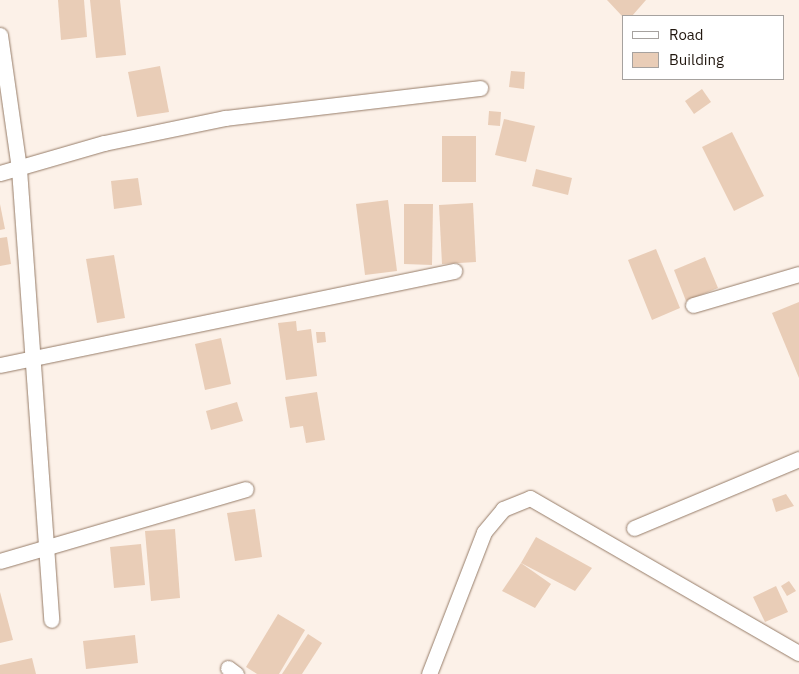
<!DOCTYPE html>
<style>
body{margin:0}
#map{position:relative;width:799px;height:674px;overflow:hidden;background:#fcf1e8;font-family:"IBM Plex Sans",sans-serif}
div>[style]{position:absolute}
.building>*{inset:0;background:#e9cdb7}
.roads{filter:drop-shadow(0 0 1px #967c68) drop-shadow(0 0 1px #967c68)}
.minor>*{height:15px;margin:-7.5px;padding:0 7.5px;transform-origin:7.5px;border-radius:7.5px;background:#fff}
span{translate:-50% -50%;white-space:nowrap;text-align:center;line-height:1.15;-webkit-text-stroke:4px #fff;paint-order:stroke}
.legend{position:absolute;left:622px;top:15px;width:162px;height:65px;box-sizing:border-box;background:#fff;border:1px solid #a6a29f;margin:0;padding:6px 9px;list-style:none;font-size:15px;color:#21170f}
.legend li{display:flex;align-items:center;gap:10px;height:25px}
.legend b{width:25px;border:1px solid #a6a29f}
</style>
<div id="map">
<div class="building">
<div style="clip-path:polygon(58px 0,84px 0,87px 37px,61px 40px)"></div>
<div style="clip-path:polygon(90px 0,120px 0,126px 55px,96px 58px)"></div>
<div style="clip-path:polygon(607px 0,646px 0,632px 16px,622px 16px)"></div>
<div style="clip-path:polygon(160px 66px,169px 112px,137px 117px,128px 72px)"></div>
<div style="clip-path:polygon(511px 71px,525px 72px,524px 89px,509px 87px)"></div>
<div style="clip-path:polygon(702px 89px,711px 102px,694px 114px,685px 101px)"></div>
<div style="clip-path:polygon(489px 111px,501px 112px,500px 126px,488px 125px)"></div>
<div style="clip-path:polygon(504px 119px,535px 126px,526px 162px,495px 155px)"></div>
<div style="clip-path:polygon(732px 132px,764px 196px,734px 211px,702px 147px)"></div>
<div style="clip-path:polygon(442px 136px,476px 136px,476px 182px,442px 182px)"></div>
<div style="clip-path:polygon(536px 169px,572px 178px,568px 195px,532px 186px)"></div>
<div style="clip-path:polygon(138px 178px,142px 205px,114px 209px,111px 181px)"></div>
<div style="clip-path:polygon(388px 200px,397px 271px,365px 275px,356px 204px)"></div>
<div style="clip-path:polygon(473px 203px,476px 262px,442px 264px,439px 205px)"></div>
<div style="clip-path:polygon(0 204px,5px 229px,0 230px)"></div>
<div style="clip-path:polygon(404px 204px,433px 204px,432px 265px,404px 264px)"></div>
<div style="clip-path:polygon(7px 237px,11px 264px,0 266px,0 238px)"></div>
<div style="clip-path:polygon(656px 249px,680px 308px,652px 320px,628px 260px)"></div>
<div style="clip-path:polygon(114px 255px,125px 318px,97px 323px,86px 259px)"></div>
<div style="clip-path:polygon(705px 257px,718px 288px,686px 301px,674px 270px)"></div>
<div style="clip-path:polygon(799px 302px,799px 378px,772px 313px)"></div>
<div style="clip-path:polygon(296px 321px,297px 331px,311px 329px,317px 376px,286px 380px,278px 323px)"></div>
<div style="clip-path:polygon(316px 332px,325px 332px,326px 342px,317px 343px)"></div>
<div style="clip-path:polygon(221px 338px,231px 384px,205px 390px,195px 344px)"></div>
<div style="clip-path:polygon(317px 392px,325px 440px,306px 443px,303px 426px,290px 428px,285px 397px)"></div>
<div style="clip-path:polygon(237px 402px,243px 421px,211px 430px,206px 411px)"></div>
<div style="clip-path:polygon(786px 494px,794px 506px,776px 512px,772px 499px)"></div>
<div style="clip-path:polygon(255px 509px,262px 557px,235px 561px,227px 513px)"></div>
<div style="clip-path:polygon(175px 529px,180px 598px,151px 601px,145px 531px)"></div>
<div style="clip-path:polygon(536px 537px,592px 568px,575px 591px,521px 563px)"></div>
<div style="clip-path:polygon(141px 544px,145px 585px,114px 588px,110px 547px)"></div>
<div style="clip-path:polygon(521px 563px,551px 584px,535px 608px,502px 591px)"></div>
<div style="clip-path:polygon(789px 581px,796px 591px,787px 596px,781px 586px)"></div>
<div style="clip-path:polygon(776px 586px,788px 612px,765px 622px,753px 597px)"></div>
<div style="clip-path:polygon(0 592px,13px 640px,0 643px)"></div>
<div style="clip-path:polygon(278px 614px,305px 630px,279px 674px,257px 674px,246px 667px)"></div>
<div style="clip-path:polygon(308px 634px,322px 643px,302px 674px,282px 674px)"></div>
<div style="clip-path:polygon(135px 635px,138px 663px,86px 669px,83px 641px)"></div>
<div style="clip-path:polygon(32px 658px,36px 674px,0 674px,0 665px)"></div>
</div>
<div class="roads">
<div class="minor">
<div style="left:0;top:35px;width:135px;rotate:81.9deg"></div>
<div style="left:19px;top:169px;width:452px;rotate:85.9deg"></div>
<div style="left:0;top:173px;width:108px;rotate:-16.1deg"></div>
<div style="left:104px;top:143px;width:124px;rotate:-11.7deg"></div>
<div style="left:225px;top:118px;width:257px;rotate:-6.7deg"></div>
<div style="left:693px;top:305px;width:110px;rotate:-16.3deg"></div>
<div style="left:0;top:365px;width:464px;rotate:-11.7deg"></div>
<div style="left:634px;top:528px;width:179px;rotate:-22.7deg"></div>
<div style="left:0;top:561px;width:256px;rotate:-16.3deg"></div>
<div style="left:228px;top:668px;width:10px;rotate:37deg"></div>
<div style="left:429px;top:674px;width:152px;rotate:-68.8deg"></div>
<div style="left:484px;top:532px;width:30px;rotate:-50deg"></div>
<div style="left:503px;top:509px;width:29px;rotate:-22deg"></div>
<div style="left:530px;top:498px;width:310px;rotate:30deg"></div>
</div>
</div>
<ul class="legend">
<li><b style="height:6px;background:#fff"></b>Road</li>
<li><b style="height:14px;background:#e9cdb7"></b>Building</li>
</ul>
</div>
